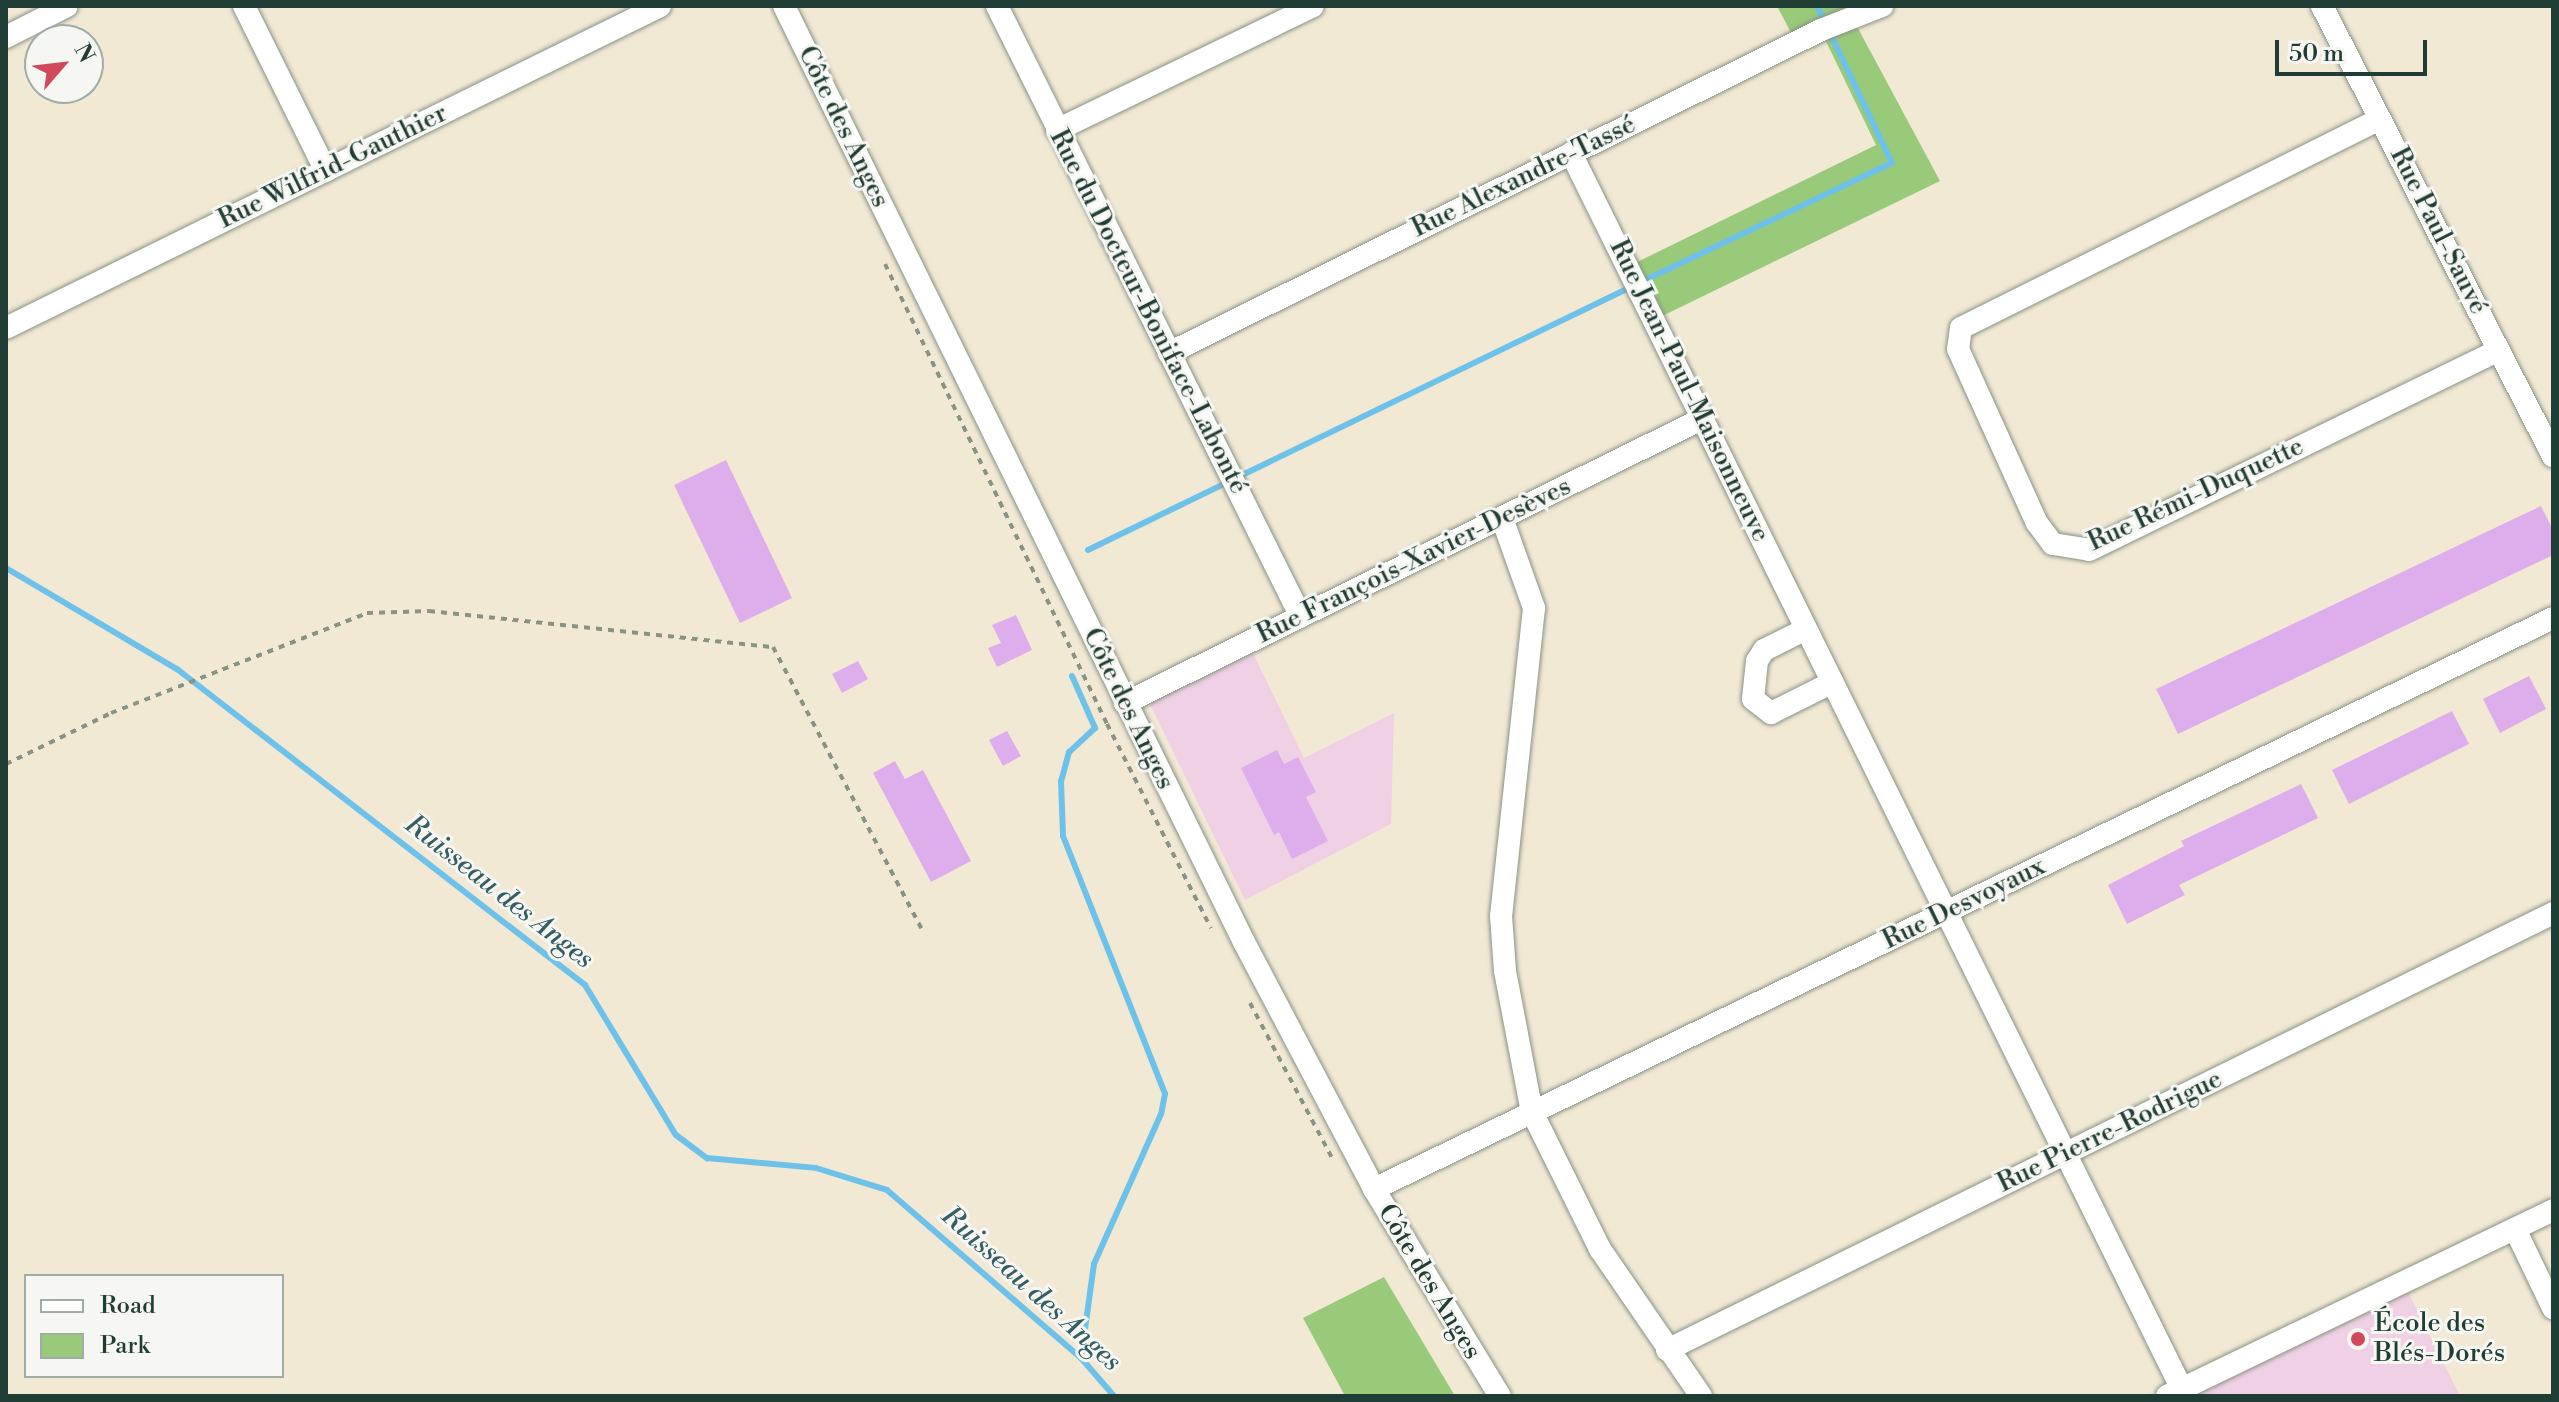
<!DOCTYPE html>
<meta charset="utf-8">
<style>
body{margin:0}
#map{position:relative;width:2559px;height:1402px;overflow:hidden;background:#f2e9d5;font-family:"Libre Bodoni",serif}
div>[style]{position:absolute}
.built>*{inset:0;background:#f0d0e4}
.green>*{inset:0;background:#98ca7a}
.stream>*{height:6px;margin:-3px;padding:0 3px;transform-origin:3px;border-radius:3px;background:#6ec2ea}
.building>*{inset:0;background:#deaeec}
.path>*{height:4px;margin-top:-2px;transform-origin:0;background:repeating-linear-gradient(90deg,#889384 0 6px,transparent 0 12px)}
.roads{filter:drop-shadow(0 0 2px #889384) drop-shadow(0 0 2px #889384)}
.minor>*{height:22px;margin:-11px;padding:0 11px;transform-origin:11px;border-radius:11px;background:#fff}
.dots>*{width:22px;height:22px;translate:-50% -50%;box-sizing:border-box;border:4px solid #f6f6f2;border-radius:50%}
span{translate:-50% -50%;white-space:nowrap;text-align:center;line-height:1.15;-webkit-text-stroke:6px #f6f6f2;paint-order:stroke}
.street-label{font-size:26px;color:#1f3d34}
.poi-label{font-size:26px;color:#1f3d34}
.left{translate:0 -50%;text-align:left}
.water-label{font-size:28px;color:#335e62;font-style:italic}
.frame{position:absolute;inset:0;border:8px solid #1f3d34;pointer-events:none}
.legend{position:absolute;left:24px;top:1274px;width:260px;height:104px;box-sizing:border-box;background:#f6f6f2;border:2px solid #a0aca6;margin:0;padding:10px 14px;list-style:none;font-size:24px;color:#1f3d34}
.legend li{display:flex;align-items:center;gap:16px;height:40px}
.legend b{width:40px;border:2px solid #a0aca6}
.north{position:absolute;left:24px;top:24px;width:80px;height:80px;box-sizing:border-box;background:#f6f6f2;border:2px solid #a0aca6;border-radius:50%;rotate:62deg;font-size:22px;font-weight:700;line-height:32px;text-align:center;color:#1f3d34}
.north::after{content:'';display:block;margin:auto;width:28px;height:36px;background:#d1495b;clip-path:polygon(50% 0,100% 100%,50% 72%,0 100%)}
.scale{position:absolute;left:2275px;top:40px;width:152px;height:36px;box-sizing:border-box;border:4px solid #1f3d34;border-top:0;padding-left:10px;font-size:24px;line-height:28px;white-space:nowrap;color:#1f3d34;-webkit-text-stroke:6px #f6f6f2;paint-order:stroke}
</style>
<div id="map">
<div class="built">
<div style="clip-path:polygon(1248px 643px,1304px 758px,1394px 713px,1391px 824px,1245px 900px,1147px 698px)"></div>
<div style="clip-path:polygon(2403px 1282px,2460px 1396px,2166px 1396px)"></div>
</div>
<div class="green">
<div style="clip-path:polygon(1777px 6px,1846px 6px,1940px 181px,1654px 320px,1627px 267px,1876px 145px,1821px 31px,1796px 42px)"></div>
<div style="clip-path:polygon(1384px 1277px,1455px 1396px,1345px 1396px,1303px 1318px)"></div>
</div>
<div class="stream">
<div style="left:1641px;top:282px;width:278px;rotate:-25.4deg"></div>
<div style="left:1892px;top:163px;width:174px;rotate:-115.5deg"></div>
<div style="left:1238px;top:477px;width:437px;rotate:-25.8deg"></div>
<div style="left:1088px;top:550px;width:156px;rotate:-25.9deg"></div>
<div style="left:6px;top:568px;width:199px;rotate:30.6deg"></div>
<div style="left:177px;top:669px;width:516px;rotate:37.76deg"></div>
<div style="left:585px;top:985px;width:175px;rotate:58.8deg"></div>
<div style="left:676px;top:1135px;width:39px;rotate:37deg"></div>
<div style="left:707px;top:1158px;width:109px;rotate:5.2deg"></div>
<div style="left:816px;top:1168px;width:74px;rotate:17.2deg"></div>
<div style="left:887px;top:1190px;width:257px;rotate:40.9deg"></div>
<div style="left:1081px;top:1358px;width:50px;rotate:49deg"></div>
<div style="left:1072px;top:676px;width:57px;rotate:66.1deg"></div>
<div style="left:1095px;top:728px;width:35px;rotate:137deg"></div>
<div style="left:1069px;top:752px;width:30px;rotate:105deg"></div>
<div style="left:1061px;top:781px;width:55px;rotate:87.9deg"></div>
<div style="left:1063px;top:836px;width:277px;rotate:68.4deg"></div>
<div style="left:1165px;top:1094px;width:20px;rotate:101deg"></div>
<div style="left:1161px;top:1114px;width:164px;rotate:114.1deg"></div>
<div style="left:1094px;top:1264px;width:95px;rotate:97.9deg"></div>
</div>
<div class="building">
<div style="clip-path:polygon(726px 460px,792px 598px,740px 623px,674px 485px)"></div>
<div style="clip-path:polygon(2541px 506px,2553px 530px,2553px 555px,2178px 734px,2156px 689px)"></div>
<div style="clip-path:polygon(1016px 615px,1032px 650px,997px 667px,988px 648px,1001px 643px,992px 625px)"></div>
<div style="clip-path:polygon(858px 661px,868px 679px,842px 693px,832px 674px)"></div>
<div style="clip-path:polygon(2529px 676px,2546px 709px,2500px 733px,2483px 699px)"></div>
<div style="clip-path:polygon(2452px 711px,2469px 744px,2349px 804px,2332px 770px)"></div>
<div style="clip-path:polygon(1007px 731px,1021px 756px,1003px 766px,989px 740px)"></div>
<div style="clip-path:polygon(1277px 750px,1284px 764px,1298px 757px,1316px 792px,1306px 797px,1328px 841px,1292px 859px,1279px 832px,1274px 835px,1241px 768px)"></div>
<div style="clip-path:polygon(895px 761px,905px 779px,923px 770px,971px 861px,931px 882px,873px 773px)"></div>
<div style="clip-path:polygon(2301px 784px,2318px 818px,2179px 885px,2185px 895px,2127px 924px,2108px 885px,2184px 846px,2181px 841px)"></div>
</div>
<div class="path">
<div style="left:885px;top:264px;width:511px;rotate:64.24deg"></div>
<div style="left:1107px;top:724px;width:229px;rotate:63deg"></div>
<div style="left:6px;top:764px;width:117px;rotate:-25.9deg"></div>
<div style="left:111px;top:713px;width:275px;rotate:-21.3deg"></div>
<div style="left:367px;top:613px;width:62px;rotate:-1.8deg"></div>
<div style="left:429px;top:611px;width:346px;rotate:6deg"></div>
<div style="left:773px;top:647px;width:318px;rotate:62.2deg"></div>
<div style="left:1250px;top:1003px;width:175px;rotate:62.1deg"></div>
</div>
<div class="roads">
<div class="minor">
<div style="left:244px;top:6px;width:184px;rotate:63.6deg"></div>
<div style="left:784px;top:6px;width:1043px;rotate:63.83deg"></div>
<div style="left:1244px;top:942px;width:279px;rotate:62.2deg"></div>
<div style="left:1374px;top:1189px;width:242px;rotate:58.7deg"></div>
<div style="left:997px;top:6px;width:682px;rotate:63.55deg"></div>
<div style="left:2322px;top:6px;width:506px;rotate:62.83deg"></div>
<div style="left:6px;top:37px;width:68px;rotate:-26.9deg"></div>
<div style="left:2380px;top:119px;width:468px;rotate:153.5deg"></div>
<div style="left:1961px;top:328px;width:21px;rotate:98deg"></div>
<div style="left:1958px;top:349px;width:191px;rotate:65.6deg"></div>
<div style="left:2037px;top:523px;width:26px;rotate:53deg"></div>
<div style="left:2053px;top:544px;width:36px;rotate:9deg"></div>
<div style="left:2089px;top:550px;width:456px;rotate:-26deg"></div>
<div style="left:1057px;top:130px;width:284px;rotate:-25.8deg"></div>
<div style="left:1571px;top:153px;width:1379px;rotate:63.7deg"></div>
<div style="left:6px;top:328px;width:729px;rotate:-26.21deg"></div>
<div style="left:1169px;top:353px;width:728px;rotate:-26.35deg"></div>
<div style="left:1821px;top:30px;width:66px;rotate:-21.5deg"></div>
<div style="left:1502px;top:518px;width:96px;rotate:70.4deg"></div>
<div style="left:1534px;top:608px;width:310px;rotate:96.1deg"></div>
<div style="left:1501px;top:916px;width:55px;rotate:85.8deg"></div>
<div style="left:1505px;top:971px;width:144px;rotate:79.2deg"></div>
<div style="left:1532px;top:1112px;width:153px;rotate:63.6deg"></div>
<div style="left:1600px;top:1249px;width:178px;rotate:55.5deg"></div>
<div style="left:1806px;top:629px;width:47px;rotate:153.4deg"></div>
<div style="left:1764px;top:650px;width:13px;rotate:122deg"></div>
<div style="left:1757px;top:661px;width:38px;rotate:96deg"></div>
<div style="left:1753px;top:699px;width:23px;rotate:38deg"></div>
<div style="left:1771px;top:713px;width:69px;rotate:-26.6deg"></div>
<div style="left:1125px;top:703px;width:643px;rotate:-26.21deg"></div>
<div style="left:1374px;top:1189px;width:1310px;rotate:-25.84deg"></div>
<div style="left:2515px;top:1229px;width:88px;rotate:64.3deg"></div>
<div style="left:1667px;top:1350px;width:988px;rotate:-26.25deg"></div>
<div style="left:2167px;top:1396px;width:428px;rotate:-25.7deg"></div>
</div>
</div>
<div class="dots">
<div style="left:2358px;top:1339px;background:#d1495b"></div>
</div>
<div class="street-label">
<span style="left:843px;top:127px;rotate:64deg">Côte des Anges</span>
<span style="left:333px;top:167px;rotate:-26deg">Rue Wilfrid-Gauthier</span>
<span style="left:1524px;top:177px;rotate:-26deg">Rue Alexandre-Tassé</span>
<span style="left:2438px;top:231px;rotate:63deg">Rue Paul-Sauvé</span>
<span style="left:1148px;top:312px;rotate:63deg">Rue du Docteur-Boniface-Labonté</span>
<span style="left:1689px;top:391px;rotate:64deg">Rue Jean-Paul-Maisonneuve</span>
<span style="left:2196px;top:495px;rotate:-25deg">Rue Rémi-Duquette</span>
<span style="left:1414px;top:561px;rotate:-26deg">Rue François-Xavier-Desèves</span>
<span style="left:1128px;top:709px;rotate:64deg">Côte des Anges</span>
<span style="left:1964px;top:904px;rotate:-26deg">Rue Desvoyaux</span>
<span style="left:2110px;top:1132px;rotate:-26deg">Rue Pierre-Rodrigue</span>
<span style="left:1429px;top:1282px;rotate:59deg">Côte des Anges</span>
</div>
<div class="poi-label">
<span class="left" style="left:2374px;top:1339px">École des<br>Blés-Dorés</span>
</div>
<div class="water-label">
<span style="left:499px;top:892px;rotate:38deg">Ruisseau des Anges</span>
<span style="left:1031px;top:1289px;rotate:42deg">Ruisseau des Anges</span>
</div>
<div class="frame"></div>
<ul class="legend">
<li><b style="height:10px;background:#fff"></b>Road</li>
<li><b style="height:22px;background:#98ca7a"></b>Park</li>
</ul>
<div class="north">N</div>
<div class="scale">50 m</div>
</div>
